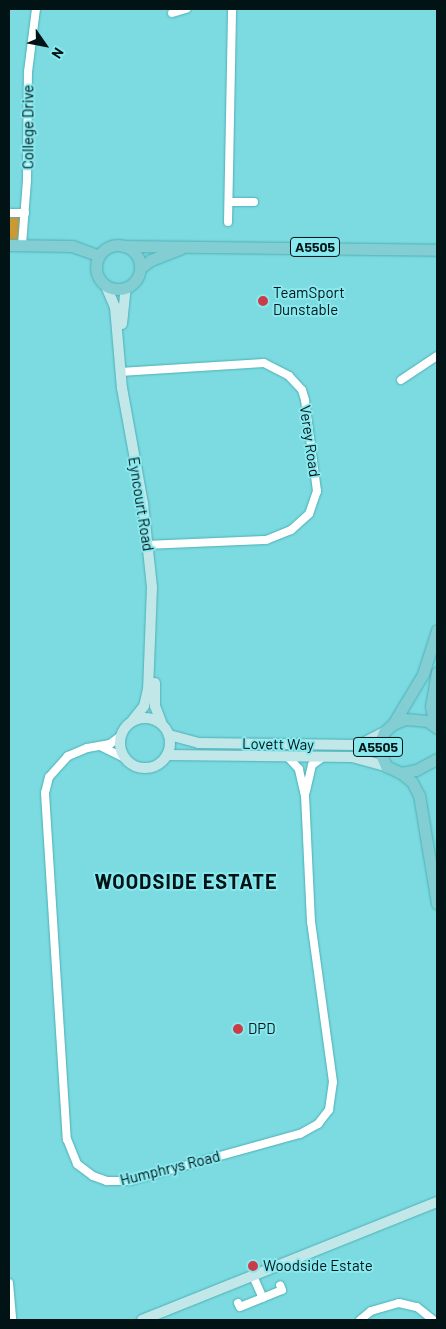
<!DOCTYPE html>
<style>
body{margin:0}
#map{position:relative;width:446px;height:1329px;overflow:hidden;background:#7cdbe1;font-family:Barlow,sans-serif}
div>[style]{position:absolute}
.green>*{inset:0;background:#cc9934}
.roads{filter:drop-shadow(0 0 1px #4eb0b6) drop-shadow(0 0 1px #4eb0b6)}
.street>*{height:8px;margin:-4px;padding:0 4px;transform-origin:4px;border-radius:4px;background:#fff}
.secondary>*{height:10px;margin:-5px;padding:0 5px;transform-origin:5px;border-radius:5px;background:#c1e7e9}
.secondary>.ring{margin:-5px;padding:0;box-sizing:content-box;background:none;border:10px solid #c1e7e9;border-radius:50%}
.primary>*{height:11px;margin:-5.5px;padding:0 5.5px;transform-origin:5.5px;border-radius:5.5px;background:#83ced3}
.primary>.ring{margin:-5.5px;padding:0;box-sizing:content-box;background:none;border:11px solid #83ced3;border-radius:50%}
.dots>*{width:14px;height:14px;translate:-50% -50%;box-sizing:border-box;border:2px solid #89e9ef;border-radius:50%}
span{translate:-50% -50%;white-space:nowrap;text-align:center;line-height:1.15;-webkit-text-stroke:4px #89e9ef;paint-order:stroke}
.shield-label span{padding:1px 4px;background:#89e9ef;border:1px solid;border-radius:4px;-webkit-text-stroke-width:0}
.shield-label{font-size:14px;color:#011314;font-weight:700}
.street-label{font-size:15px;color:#011314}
.poi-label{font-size:15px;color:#011314}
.left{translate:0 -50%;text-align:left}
.district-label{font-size:20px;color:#011314;font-weight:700;letter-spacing:1px}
.frame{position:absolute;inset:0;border:10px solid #011314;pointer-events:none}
.north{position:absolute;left:20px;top:20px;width:50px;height:50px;-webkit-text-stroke:4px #89e9ef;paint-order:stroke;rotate:123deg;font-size:14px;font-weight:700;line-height:20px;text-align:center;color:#011314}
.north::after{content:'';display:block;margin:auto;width:18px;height:22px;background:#011314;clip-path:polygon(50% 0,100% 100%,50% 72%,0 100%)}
</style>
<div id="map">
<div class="green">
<div style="clip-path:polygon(9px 217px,21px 217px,18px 240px,9px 240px)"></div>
</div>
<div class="roads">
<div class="street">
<div style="left:172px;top:13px;width:15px;rotate:-16deg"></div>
<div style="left:229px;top:202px;width:25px"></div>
<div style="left:9px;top:213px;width:16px"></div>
<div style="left:228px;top:222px;width:213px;rotate:-88.9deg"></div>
<div style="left:22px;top:245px;width:65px;rotate:-85.6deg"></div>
<div style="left:27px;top:180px;width:108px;rotate:-89.5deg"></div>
<div style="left:28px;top:72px;width:64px;rotate:-82.8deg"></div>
<div style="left:120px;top:372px;width:144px;rotate:-3.6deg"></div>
<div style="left:264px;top:363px;width:28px;rotate:27deg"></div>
<div style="left:289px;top:376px;width:19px;rotate:47deg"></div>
<div style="left:302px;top:390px;width:10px;rotate:73deg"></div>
<div style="left:305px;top:400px;width:92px;rotate:82.5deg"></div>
<div style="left:317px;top:491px;width:24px;rotate:109deg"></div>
<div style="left:309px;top:514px;width:24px;rotate:138deg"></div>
<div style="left:291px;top:530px;width:27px;rotate:158deg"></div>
<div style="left:266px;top:540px;width:117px;rotate:177.6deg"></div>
<div style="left:401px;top:380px;width:43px;rotate:-33.7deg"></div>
<div style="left:122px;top:735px;width:15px;rotate:143deg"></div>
<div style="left:110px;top:744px;width:23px;rotate:170deg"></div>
<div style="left:87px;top:748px;width:21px;rotate:157deg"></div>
<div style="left:68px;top:756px;width:28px;rotate:132deg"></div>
<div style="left:49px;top:777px;width:16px;rotate:104deg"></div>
<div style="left:45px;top:793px;width:347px;rotate:86.4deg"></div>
<div style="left:67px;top:1139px;width:27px;rotate:68deg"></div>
<div style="left:77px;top:1164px;width:20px;rotate:37deg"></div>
<div style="left:93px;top:1176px;width:15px;rotate:20deg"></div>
<div style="left:107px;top:1181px;width:23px"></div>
<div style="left:130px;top:1181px;width:176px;rotate:-15.5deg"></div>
<div style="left:300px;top:1134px;width:21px;rotate:-29deg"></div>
<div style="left:318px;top:1124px;width:18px;rotate:-52deg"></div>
<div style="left:329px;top:1110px;width:28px;rotate:-82deg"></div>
<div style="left:333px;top:1082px;width:162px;rotate:-97.8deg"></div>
<div style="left:311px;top:922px;width:126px;rotate:-92.7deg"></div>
<div style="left:305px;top:796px;width:28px;rotate:-103deg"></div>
<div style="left:299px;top:769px;width:18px;rotate:-133deg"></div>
<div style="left:102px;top:747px;width:25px;rotate:26deg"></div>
<div style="left:306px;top:791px;width:27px;rotate:-77deg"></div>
<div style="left:312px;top:765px;width:14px;rotate:-36deg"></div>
<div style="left:253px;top:1276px;width:24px;rotate:66deg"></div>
<div style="left:9px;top:1283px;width:37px;rotate:85deg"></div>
<div style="left:238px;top:1303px;width:4px;rotate:63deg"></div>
<div style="left:240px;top:1307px;width:45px;rotate:-22deg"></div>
<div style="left:282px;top:1290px;width:5px;rotate:-112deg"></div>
<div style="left:360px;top:1320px;width:14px;rotate:-39deg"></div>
<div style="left:371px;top:1311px;width:29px;rotate:-16deg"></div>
<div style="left:399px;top:1303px;width:18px;rotate:13deg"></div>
<div style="left:417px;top:1307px;width:21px;rotate:39deg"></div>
</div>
<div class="secondary">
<div style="left:106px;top:286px;width:23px;rotate:67deg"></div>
<div style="left:115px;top:307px;width:81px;rotate:85.1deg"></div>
<div style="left:122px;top:388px;width:117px;rotate:79.7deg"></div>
<div style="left:143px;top:503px;width:84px;rotate:83.9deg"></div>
<div style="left:152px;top:587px;width:102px;rotate:92.2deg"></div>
<div style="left:148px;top:689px;width:17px;rotate:103deg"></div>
<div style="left:144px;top:706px;width:18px;rotate:128deg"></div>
<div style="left:122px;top:324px;width:36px;rotate:-84deg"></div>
<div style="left:155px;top:683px;width:23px;rotate:90deg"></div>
<div style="left:155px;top:706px;width:17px;rotate:69deg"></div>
<div class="ring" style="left:120px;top:718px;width:40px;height:40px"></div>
<div style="left:169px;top:735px;width:30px;rotate:15deg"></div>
<div style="left:198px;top:743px;width:161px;rotate:0.7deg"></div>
<div style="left:359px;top:745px;width:28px;rotate:-27deg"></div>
<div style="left:167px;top:755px;width:185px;rotate:0.6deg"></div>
<div style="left:352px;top:757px;width:35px;rotate:15deg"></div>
<div style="left:142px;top:1320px;width:318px;rotate:-21.8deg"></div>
</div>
<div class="primary">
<div class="ring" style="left:96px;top:245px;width:33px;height:33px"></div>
<div style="left:9px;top:245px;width:63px;rotate:0.9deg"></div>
<div style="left:72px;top:246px;width:29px;rotate:20deg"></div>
<div style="left:123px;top:246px;width:314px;rotate:0.7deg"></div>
<div style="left:140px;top:268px;width:14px;rotate:-36deg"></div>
<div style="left:151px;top:260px;width:31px;rotate:-21deg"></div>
<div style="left:393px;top:724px;width:58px;rotate:-59deg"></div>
<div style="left:423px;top:674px;width:46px;rotate:-72.3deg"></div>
<div style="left:435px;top:725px;width:19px;rotate:-102deg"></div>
<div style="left:431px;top:706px;width:34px;rotate:-80deg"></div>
<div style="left:437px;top:728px;width:12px;rotate:-145deg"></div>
<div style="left:427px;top:721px;width:22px;rotate:-175deg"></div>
<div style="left:405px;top:719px;width:13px;rotate:157deg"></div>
<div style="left:393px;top:724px;width:12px;rotate:138deg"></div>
<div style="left:384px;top:732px;width:16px;rotate:112deg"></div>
<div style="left:378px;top:747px;width:21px;rotate:67deg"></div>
<div style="left:386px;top:766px;width:17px;rotate:25deg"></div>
<div style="left:401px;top:773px;width:15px;rotate:-11deg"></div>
<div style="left:416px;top:770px;width:24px;rotate:-28deg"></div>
<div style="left:401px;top:773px;width:14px;rotate:39deg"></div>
<div style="left:412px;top:782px;width:15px;rotate:62deg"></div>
<div style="left:419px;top:795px;width:110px;rotate:80.6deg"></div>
</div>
</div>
<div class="dots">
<div style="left:263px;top:301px;background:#cc3c46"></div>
<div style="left:238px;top:1029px;background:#cc3c46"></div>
<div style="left:253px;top:1266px;background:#cc3c46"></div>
</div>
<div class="shield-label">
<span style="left:315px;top:247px">A5505</span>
<span style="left:378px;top:747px">A5505</span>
</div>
<div class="street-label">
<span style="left:28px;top:127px;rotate:-90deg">College Drive</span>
<span style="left:310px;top:441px;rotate:82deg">Verey Road</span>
<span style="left:141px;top:504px;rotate:81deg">Eyncourt Road</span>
<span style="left:278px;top:744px;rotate:1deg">Lovett Way</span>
<span style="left:170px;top:1168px;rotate:-14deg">Humphrys Road</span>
</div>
<div class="poi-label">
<span class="left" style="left:273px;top:301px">TeamSport<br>Dunstable</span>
<span class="left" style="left:248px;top:1029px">DPD</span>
<span class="left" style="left:263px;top:1266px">Woodside Estate</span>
</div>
<div class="district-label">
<span style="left:186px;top:881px">WOODSIDE ESTATE</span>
</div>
<div class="frame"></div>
<div class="north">N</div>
</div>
